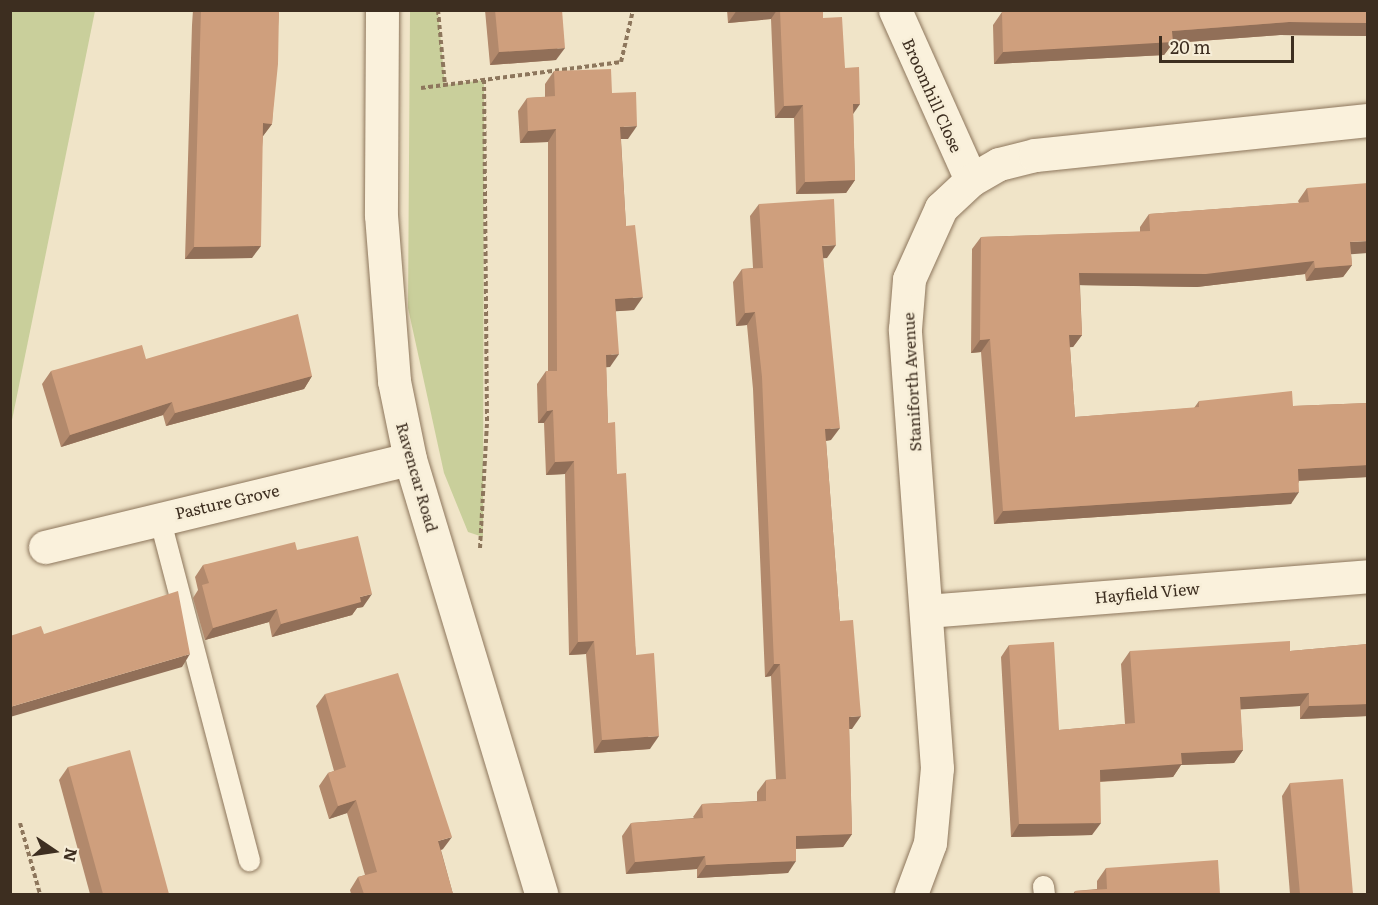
<!DOCTYPE html>
<style>
body{margin:0}
#map{position:relative;width:1378px;height:905px;overflow:hidden;background:#f0e4c8;font-family:Literata,serif}
div>[style]{position:absolute}
.green>*{inset:0;background:#c9cf9b}
.path>*{height:4px;margin-top:-2px;transform-origin:0;background:repeating-linear-gradient(90deg,#8d765c 0 4.5px,transparent 0 7.5px)}
.roads{filter:drop-shadow(0 0 2px #8d765c) drop-shadow(0 0 2px #8d765c)}
.service>*{height:21px;margin:-10.5px;padding:0 10.5px;transform-origin:10.5px;border-radius:10.5px;background:#faf1dc}
.minor>*{height:33px;margin:-16.5px;padding:0 16.5px;transform-origin:16.5px;border-radius:16.5px;background:#faf1dc}
.wall>*{inset:0;background:#b2896c}
.shaded-wall>*{inset:0;background:#916f58}
.building>*{inset:0;background:#cf9f7d}
span{translate:-50% -50%;white-space:nowrap;text-align:center;line-height:1.15;-webkit-text-stroke:5px #f7eed8;paint-order:stroke}
.street-label{font-size:16px;color:#3d2e20}
.frame{position:absolute;inset:0;border:12px solid #3d2e20;pointer-events:none}
.north{position:absolute;left:24px;top:821px;width:60px;height:60px;-webkit-text-stroke:4px #f7eed8;paint-order:stroke;rotate:103deg;font-size:16px;font-weight:700;line-height:24px;text-align:center;color:#3d2e20}
.north::after{content:'';display:block;margin:auto;width:21px;height:27px;background:#3d2e20;clip-path:polygon(50% 0,100% 100%,50% 72%,0 100%)}
.scale{position:absolute;left:1159px;top:36px;width:135px;height:27px;box-sizing:border-box;border:3px solid #3d2e20;border-top:0;padding-left:8px;font-size:18px;line-height:21px;white-space:nowrap;color:#3d2e20;-webkit-text-stroke:4px #f7eed8;paint-order:stroke}
</style>
<div id="map">
<div class="green">
<div style="clip-path:polygon(11px 10px,95px 11px,11px 425px,10px 11px)"></div>
<div style="clip-path:polygon(410px 11px,438px 11px,445px 85px,484px 80px,483px 537px,468px 532px,444px 473px,408px 308px)"></div>
</div>
<div class="path">
<div style="left:438px;top:10px;width:75px;rotate:84.7deg"></div>
<div style="left:421px;top:88px;width:202px;rotate:-7.4deg"></div>
<div style="left:621px;top:62px;width:53px;rotate:-77deg"></div>
<div style="left:480px;top:548px;width:127px;rotate:-86.8deg"></div>
<div style="left:487px;top:421px;width:341px;rotate:-90.5deg"></div>
<div style="left:20px;top:823px;width:74px;rotate:74.3deg"></div>
</div>
<div class="roads">
<div class="service">
<div style="left:159px;top:517px;width:355px;rotate:75.3deg"></div>
<div style="left:1043px;top:886px;width:8px;rotate:83deg"></div>
</div>
<div class="minor">
<div style="left:382px;top:10px;width:205px;rotate:90.3deg"></div>
<div style="left:381px;top:215px;width:167px;rotate:85.5deg"></div>
<div style="left:394px;top:381px;width:80px;rotate:78.4deg"></div>
<div style="left:410px;top:459px;width:454px;rotate:73.2deg"></div>
<div style="left:895px;top:10px;width:186px;rotate:65.9deg"></div>
<div style="left:45px;top:547px;width:375px;rotate:-13.6deg"></div>
<div style="left:927px;top:611px;width:442px;rotate:-4.5deg"></div>
<div style="left:911px;top:894px;width:54px;rotate:-69.6deg"></div>
<div style="left:930px;top:843px;width:75px;rotate:-84.7deg"></div>
<div style="left:937px;top:768px;width:440px;rotate:-94.2deg"></div>
<div style="left:905px;top:329px;width:50px;rotate:-85.4deg"></div>
<div style="left:909px;top:279px;width:78px;rotate:-65.7deg"></div>
<div style="left:941px;top:208px;width:41px;rotate:-43deg"></div>
<div style="left:971px;top:180px;width:32px;rotate:-30deg"></div>
<div style="left:999px;top:164px;width:37px;rotate:-14deg"></div>
<div style="left:1035px;top:155px;width:335px;rotate:-6deg"></div>
</div>
</div>
<div class="wall">
<div style="clip-path:polygon(193px 10px,279px 10px,272px 124px,263px 136px,252px 258px,185px 259px,192px 25px)"></div>
<div style="clip-path:polygon(485px 10px,562px 10px,556px 60px,490px 65px)"></div>
<div style="clip-path:polygon(727px 10px,823px 10px,823px 18px,845px 68px,853px 114px,855px 180px,846px 193px,796px 194px,794px 118px,775px 118px,771px 19px,728px 23px)"></div>
<div style="clip-path:polygon(1368px 10px,1368px 36px,1280px 35px,1173px 43px,1164px 55px,994px 64px,993px 25px,1002px 12px)"></div>
<div style="clip-path:polygon(554px 71px,612px 93px,628px 139px,621px 139px,626px 226px,634px 310px,616px 311px,610px 367px,606px 367px,608px 423px,617px 474px,636px 655px,650px 749px,594px 753px,586px 654px,569px 655px,565px 474px,546px 475px,544px 423px,538px 423px,537px 384px,546px 371px,548px 371px,548px 142px,520px 143px,518px 111px,527px 98px,545px 97px,545px 84px)"></div>
<div style="clip-path:polygon(1307px 188px,1351px 254px,1352px 265px,1343px 277px,1306px 281px,1305px 274px,1197px 287px,1080px 285px,1082px 335px,1073px 347px,1070px 347px,1075px 417px,1194px 408px,1199px 401px,1293px 406px,1368px 403px,1368px 477px,1299px 481px,1291px 504px,994px 524px,981px 352px,971px 353px,972px 249px,981px 237px,1140px 232px,1140px 227px,1149px 214px,1299px 203px,1298px 201px)"></div>
<div style="clip-path:polygon(759px 204px,827px 258px,823px 258px,831px 440px,826px 441px,840px 621px,852px 729px,849px 729px,852px 834px,843px 847px,796px 849px,788px 873px,697px 878px,697px 869px,626px 874px,622px 836px,631px 823px,694px 818px,693px 817px,702px 804px,757px 801px,757px 792px,766px 780px,776px 779px,771px 676px,765px 677px,753px 389px,747px 325px,736px 326px,733px 282px,742px 269px,753px 268px,750px 216px)"></div>
<div style="clip-path:polygon(146px 359px,312px 376px,304px 389px,166px 426px,163px 415px,61px 447px,42px 384px,51px 371px)"></div>
<div style="clip-path:polygon(297px 550px,363px 607px,357px 608px,352px 615px,272px 637px,269px 622px,205px 640px,193px 598px,198px 590px,195px 577px,203px 565px)"></div>
<div style="clip-path:polygon(1368px 644px,1368px 716px,1300px 719px,1300px 706px,1240px 709px,1243px 750px,1234px 763px,1181px 765px,1173px 777px,1100px 782px,1092px 835px,1011px 837px,1001px 657px,1009px 645px,1059px 730px,1125px 724px,1121px 664px,1130px 651px,1290px 651px)"></div>
<div style="clip-path:polygon(325px 694px,443px 849px,441px 850px,453px 894px,351px 894px,350px 890px,358px 877px,365px 875px,347px 813px,329px 819px,319px 786px,328px 773px,334px 771px,316px 706px)"></div>
<div style="clip-path:polygon(68px 767px,169px 894px,90px 894px,59px 780px)"></div>
<div style="clip-path:polygon(1290px 783px,1353px 894px,1290px 894px,1282px 796px)"></div>
<div style="clip-path:polygon(1106px 868px,1220px 894px,1073px 894px,1075px 891px,1097px 889px,1097px 881px)"></div>
</div>
<div class="shaded-wall">
<div style="clip-path:polygon(737px 10px,777px 10px,771px 19px,728px 23px)"></div>
<div style="clip-path:polygon(1289px 22px,1368px 23px,1368px 36px,1280px 35px,1173px 43px,1164px 55px,994px 64px,1003px 52px,1172px 31px)"></div>
<div style="clip-path:polygon(565px 48px,556px 60px,490px 65px,499px 52px)"></div>
<div style="clip-path:polygon(853px 104px,860px 104px,851px 117px)"></div>
<div style="clip-path:polygon(803px 105px,794px 118px,775px 118px,784px 106px)"></div>
<div style="clip-path:polygon(263px 123px,272px 124px,263px 136px,254px 136px)"></div>
<div style="clip-path:polygon(637px 126px,628px 139px,612px 139px,620px 127px)"></div>
<div style="clip-path:polygon(556px 129px,548px 142px,520px 143px,528px 131px)"></div>
<div style="clip-path:polygon(855px 180px,846px 193px,796px 194px,805px 182px)"></div>
<div style="clip-path:polygon(1368px 241px,1368px 253px,1341px 255px,1350px 242px)"></div>
<div style="clip-path:polygon(836px 245px,827px 258px,813px 259px,822px 246px)"></div>
<div style="clip-path:polygon(261px 246px,252px 258px,185px 259px,194px 247px)"></div>
<div style="clip-path:polygon(1314px 261px,1305px 274px,1197px 287px,1070px 285px,1079px 273px)"></div>
<div style="clip-path:polygon(1352px 265px,1343px 277px,1306px 281px,1315px 268px)"></div>
<div style="clip-path:polygon(643px 297px,634px 310px,606px 312px,615px 299px)"></div>
<div style="clip-path:polygon(755px 312px,747px 325px,736px 326px,745px 313px)"></div>
<div style="clip-path:polygon(1069px 335px,1082px 335px,1073px 347px,1060px 348px)"></div>
<div style="clip-path:polygon(990px 339px,981px 352px,971px 353px,980px 340px)"></div>
<div style="clip-path:polygon(619px 354px,610px 367px,597px 368px,606px 355px)"></div>
<div style="clip-path:polygon(312px 376px,304px 389px,166px 426px,175px 413px)"></div>
<div style="clip-path:polygon(172px 402px,163px 415px,61px 447px,70px 435px)"></div>
<div style="clip-path:polygon(553px 410px,544px 423px,538px 423px,547px 411px)"></div>
<div style="clip-path:polygon(840px 428px,831px 440px,816px 442px,825px 429px)"></div>
<div style="clip-path:polygon(574px 461px,565px 474px,546px 475px,555px 462px)"></div>
<div style="clip-path:polygon(1368px 465px,1368px 477px,1289px 481px,1298px 469px)"></div>
<div style="clip-path:polygon(1299px 492px,1291px 504px,994px 524px,1003px 511px)"></div>
<div style="clip-path:polygon(372px 594px,363px 607px,357px 608px,352px 615px,272px 637px,281px 624px,360px 597px)"></div>
<div style="clip-path:polygon(277px 609px,269px 622px,205px 640px,213px 628px)"></div>
<div style="clip-path:polygon(594px 641px,586px 654px,569px 655px,578px 642px)"></div>
<div style="clip-path:polygon(190px 654px,182px 667px,10px 717px,10px 707px)"></div>
<div style="clip-path:polygon(774px 664px,780px 664px,771px 676px,765px 677px)"></div>
<div style="clip-path:polygon(1309px 693px,1300px 706px,1231px 710px,1240px 697px)"></div>
<div style="clip-path:polygon(1368px 704px,1368px 716px,1300px 719px,1309px 706px)"></div>
<div style="clip-path:polygon(861px 716px,852px 729px,840px 729px,849px 717px)"></div>
<div style="clip-path:polygon(659px 736px,650px 749px,594px 753px,602px 740px)"></div>
<div style="clip-path:polygon(1243px 750px,1234px 763px,1181px 765px,1173px 777px,1091px 782px,1100px 770px,1181px 753px)"></div>
<div style="clip-path:polygon(356px 800px,347px 813px,329px 819px,338px 806px)"></div>
<div style="clip-path:polygon(1101px 823px,1092px 835px,1011px 837px,1019px 824px)"></div>
<div style="clip-path:polygon(852px 834px,843px 847px,787px 849px,796px 836px)"></div>
<div style="clip-path:polygon(452px 837px,443px 849px,429px 854px,438px 841px)"></div>
<div style="clip-path:polygon(705px 856px,697px 869px,626px 874px,635px 862px)"></div>
<div style="clip-path:polygon(796px 861px,788px 873px,697px 878px,706px 865px)"></div>
</div>
<div class="building">
<div style="clip-path:polygon(201px 10px,279px 10px,278px 64px,272px 124px,263px 123px,261px 246px,194px 247px)"></div>
<div style="clip-path:polygon(495px 10px,562px 10px,565px 48px,499px 52px)"></div>
<div style="clip-path:polygon(780px 10px,823px 10px,823px 18px,842px 17px,845px 68px,859px 67px,860px 104px,853px 104px,855px 180px,805px 182px,803px 105px,784px 106px)"></div>
<div style="clip-path:polygon(1044px 10px,1368px 10px,1368px 23px,1289px 22px,1172px 31px,1173px 42px,1003px 52px,1002px 12px)"></div>
<div style="clip-path:polygon(611px 69px,612px 93px,636px 92px,637px 126px,620px 127px,626px 226px,635px 225px,643px 297px,615px 299px,619px 354px,606px 355px,608px 423px,615px 422px,617px 474px,626px 473px,636px 655px,654px 653px,659px 736px,602px 740px,594px 641px,578px 642px,574px 461px,555px 462px,553px 410px,547px 411px,546px 371px,557px 371px,556px 129px,528px 131px,527px 98px,555px 96px,554px 71px)"></div>
<div style="clip-path:polygon(1368px 183px,1368px 241px,1350px 242px,1352px 265px,1315px 268px,1314px 261px,1206px 274px,1079px 273px,1082px 335px,1069px 335px,1075px 417px,1199px 407px,1199px 401px,1292px 391px,1293px 406px,1368px 403px,1368px 465px,1298px 469px,1299px 492px,1003px 511px,990px 339px,980px 340px,981px 237px,1150px 231px,1149px 214px,1309px 202px,1307px 188px)"></div>
<div style="clip-path:polygon(834px 199px,836px 245px,822px 246px,840px 428px,825px 429px,840px 621px,853px 620px,861px 716px,849px 717px,852px 834px,796px 836px,796px 861px,706px 865px,705px 856px,635px 862px,631px 823px,703px 818px,702px 804px,766px 801px,766px 780px,786px 779px,780px 664px,774px 664px,762px 377px,755px 312px,745px 313px,742px 269px,763px 268px,759px 204px)"></div>
<div style="clip-path:polygon(298px 314px,312px 376px,175px 413px,172px 402px,70px 435px,51px 371px,142px 345px,146px 359px)"></div>
<div style="clip-path:polygon(358px 536px,372px 594px,360px 597px,361px 602px,281px 624px,277px 609px,213px 628px,202px 585px,209px 583px,203px 565px,295px 542px,297px 550px)"></div>
<div style="clip-path:polygon(178px 591px,190px 654px,10px 707px,10px 636px,41px 626px,44px 634px)"></div>
<div style="clip-path:polygon(1290px 641px,1290px 651px,1368px 644px,1368px 704px,1309px 706px,1309px 693px,1240px 697px,1243px 750px,1181px 753px,1182px 764px,1100px 770px,1101px 823px,1019px 824px,1009px 645px,1054px 642px,1059px 730px,1135px 723px,1130px 651px)"></div>
<div style="clip-path:polygon(398px 673px,452px 837px,438px 841px,453px 894px,364px 894px,358px 877px,377px 872px,356px 800px,338px 806px,328px 773px,346px 767px,325px 694px)"></div>
<div style="clip-path:polygon(130px 750px,169px 894px,103px 894px,68px 767px)"></div>
<div style="clip-path:polygon(1343px 779px,1353px 894px,1300px 894px,1290px 783px)"></div>
<div style="clip-path:polygon(1218px 860px,1220px 894px,1075px 894px,1075px 891px,1107px 889px,1106px 868px)"></div>
</div>
<div class="street-label">
<span style="left:933px;top:95px;rotate:66deg">Broomhill Close</span>
<span style="left:911px;top:382px;rotate:-93deg">Staniforth Avenue</span>
<span style="left:418px;top:477px;rotate:74deg">Ravencar Road</span>
<span style="left:227px;top:501px;rotate:-13deg">Pasture Grove</span>
<span style="left:1147px;top:592px;rotate:-5deg">Hayfield View</span>
</div>
<div class="frame"></div>
<div class="north">N</div>
<div class="scale">20 m</div>
</div>
